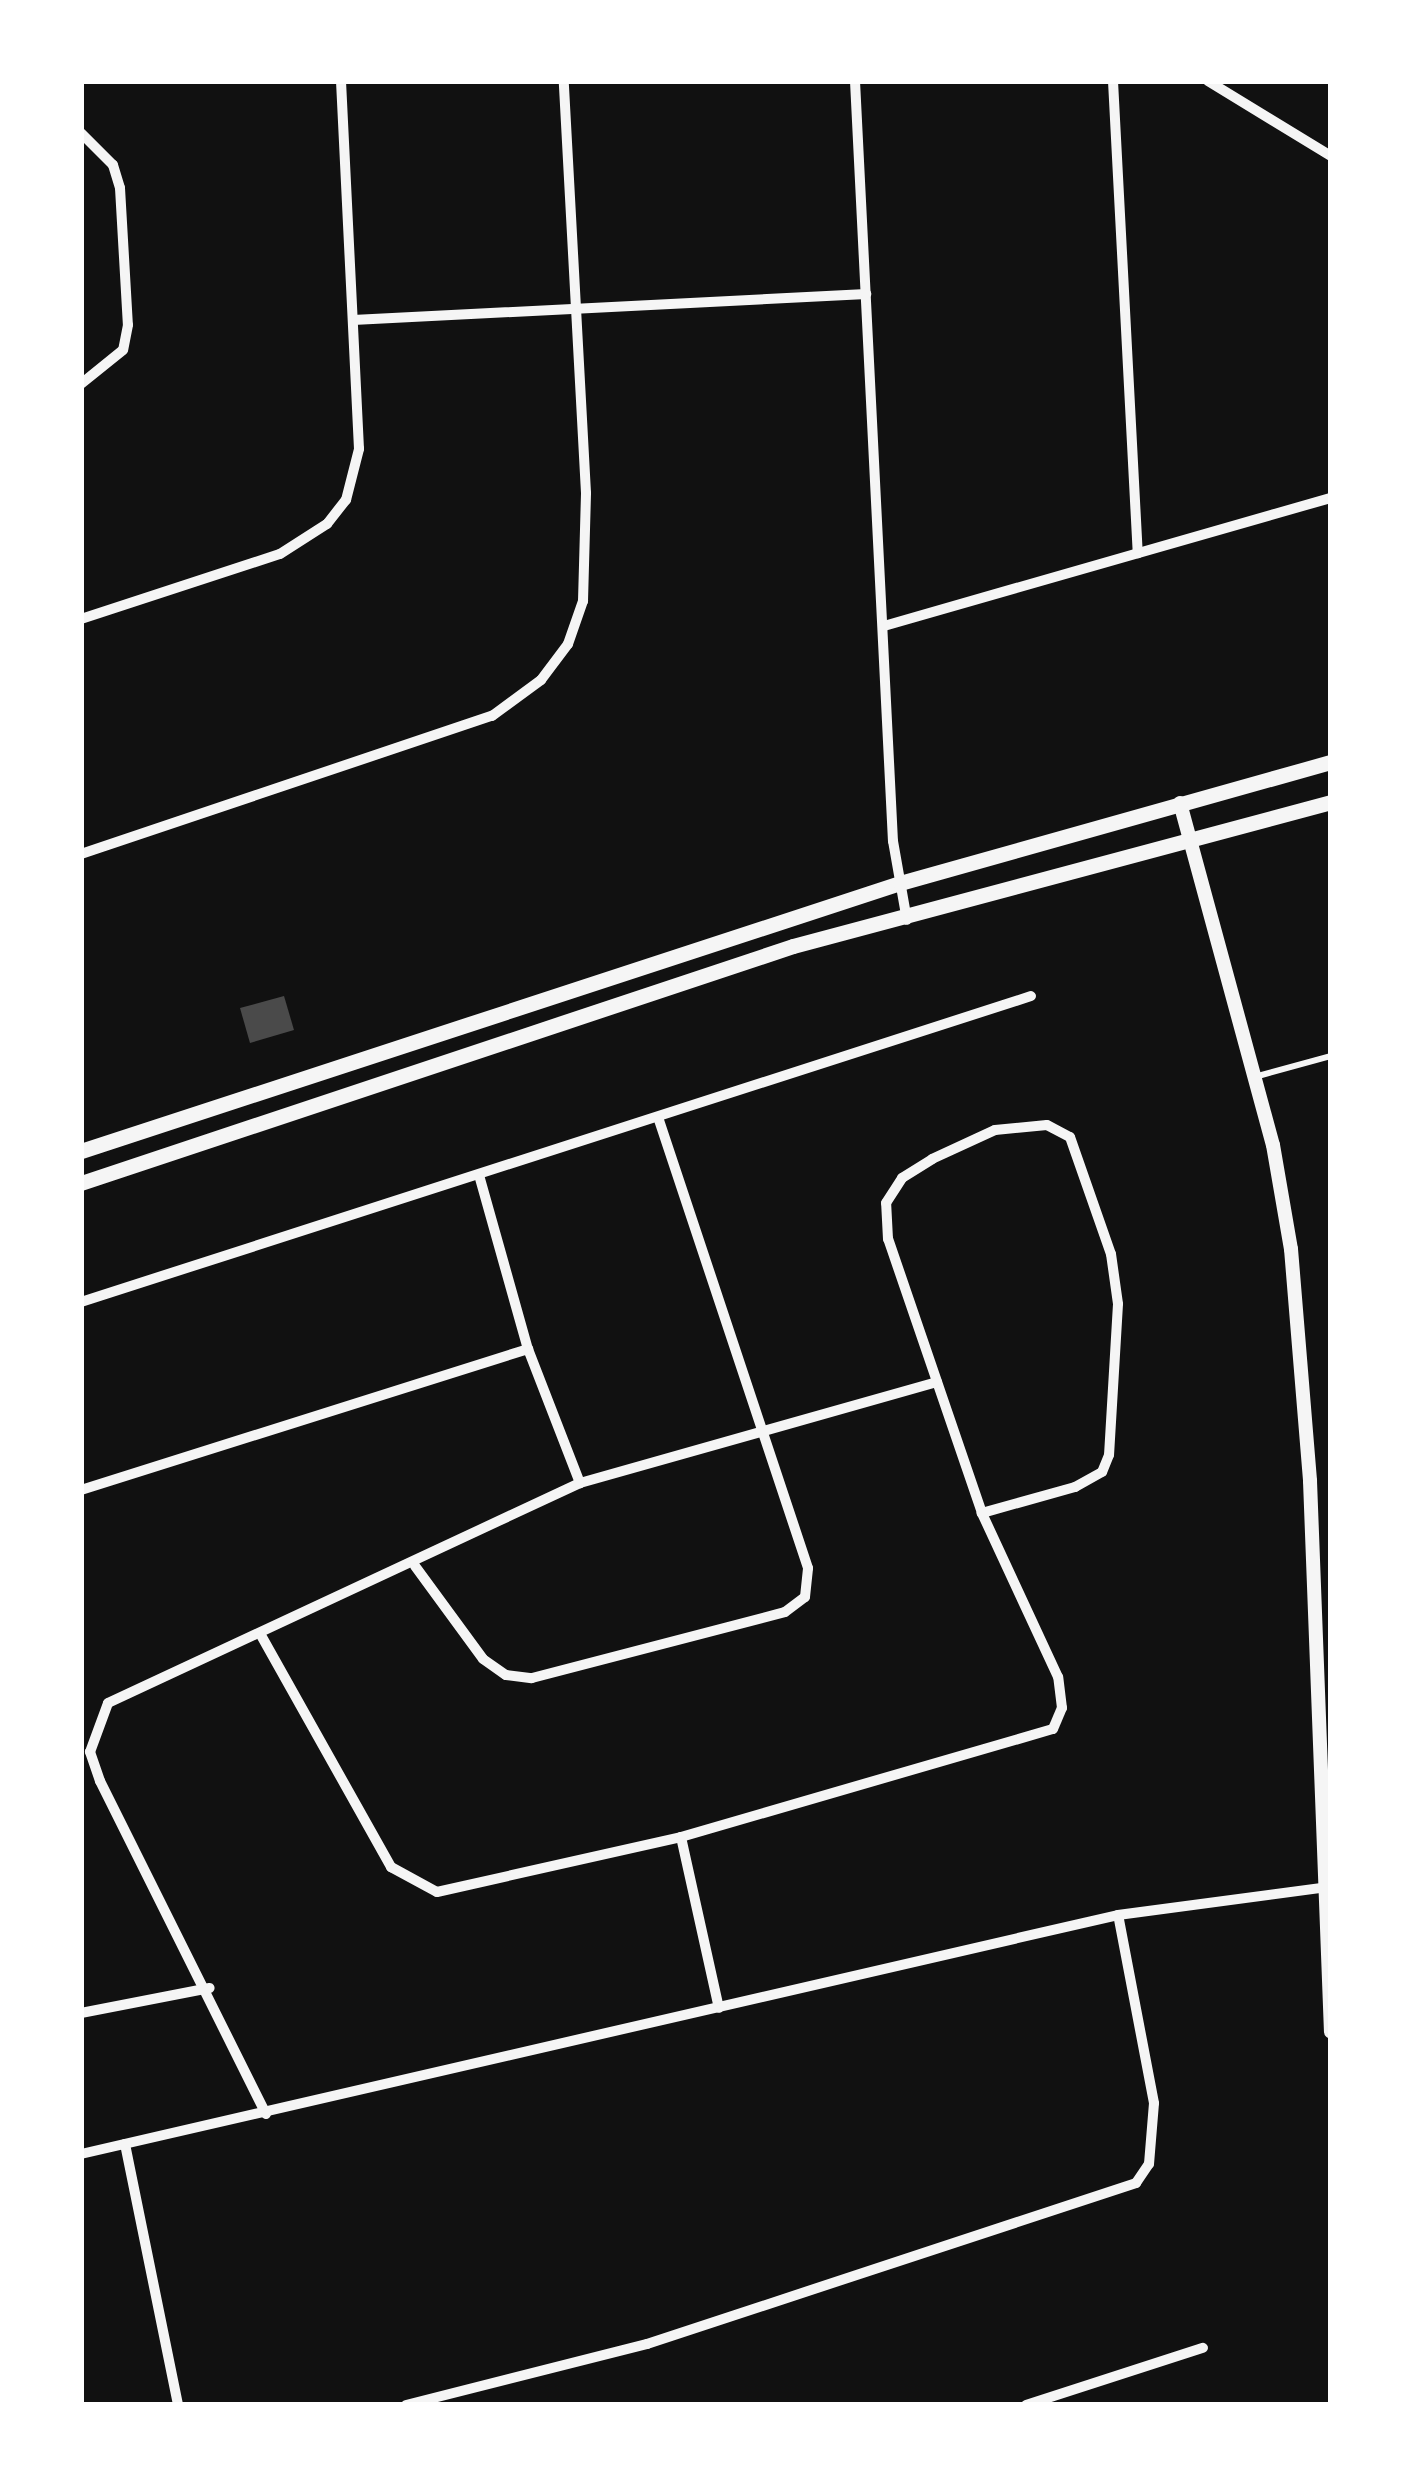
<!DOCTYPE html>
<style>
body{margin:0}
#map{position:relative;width:1412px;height:2486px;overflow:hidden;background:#111;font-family:"Asap Condensed",sans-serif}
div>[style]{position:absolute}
.building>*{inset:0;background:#4a4a4a}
.service>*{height:6px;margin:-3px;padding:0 3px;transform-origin:3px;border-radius:3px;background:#f5f5f5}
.minor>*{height:10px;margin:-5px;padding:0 5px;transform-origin:5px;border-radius:5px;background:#f5f5f5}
.tertiary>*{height:14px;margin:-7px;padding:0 7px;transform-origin:7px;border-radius:7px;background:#f5f5f5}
.secondary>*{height:15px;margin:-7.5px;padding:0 7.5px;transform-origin:7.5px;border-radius:7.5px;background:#f5f5f5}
span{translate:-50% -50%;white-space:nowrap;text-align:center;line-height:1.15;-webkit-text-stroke:9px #fff;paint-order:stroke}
.frame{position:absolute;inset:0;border:84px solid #fff;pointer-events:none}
</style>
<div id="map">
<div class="building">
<div style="clip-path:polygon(284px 996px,294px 1030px,250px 1043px,240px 1008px)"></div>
</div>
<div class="service">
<div style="left:1258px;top:1076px;width:76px;rotate:-15.3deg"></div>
</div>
<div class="minor">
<div style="left:855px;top:81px;width:761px;rotate:87.14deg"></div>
<div style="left:893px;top:841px;width:80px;rotate:80deg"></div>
<div style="left:1113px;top:81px;width:473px;rotate:87deg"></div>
<div style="left:1208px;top:81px;width:144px;rotate:31.4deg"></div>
<div style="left:81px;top:133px;width:45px;rotate:45deg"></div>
<div style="left:113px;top:165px;width:24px;rotate:73deg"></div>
<div style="left:120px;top:188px;width:137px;rotate:86.7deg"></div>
<div style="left:128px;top:325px;width:25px;rotate:101deg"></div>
<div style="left:123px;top:350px;width:54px;rotate:141deg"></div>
<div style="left:353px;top:320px;width:514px;rotate:-2.9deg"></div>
<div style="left:81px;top:619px;width:209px;rotate:-18.1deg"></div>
<div style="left:280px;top:554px;width:56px;rotate:-32.6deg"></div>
<div style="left:327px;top:524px;width:31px;rotate:-52deg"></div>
<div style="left:346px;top:500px;width:53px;rotate:-75.7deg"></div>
<div style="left:359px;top:449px;width:368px;rotate:-92.8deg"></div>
<div style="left:884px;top:626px;width:465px;rotate:-16deg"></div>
<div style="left:81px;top:854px;width:434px;rotate:-18.6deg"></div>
<div style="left:492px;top:716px;width:61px;rotate:-36.3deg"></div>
<div style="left:541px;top:680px;width:45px;rotate:-53.1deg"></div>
<div style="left:568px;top:644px;width:46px;rotate:-70.8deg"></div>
<div style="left:583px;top:601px;width:108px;rotate:-88.4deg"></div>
<div style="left:586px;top:493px;width:413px;rotate:-93.1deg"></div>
<div style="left:479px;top:1175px;width:181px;rotate:74.3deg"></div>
<div style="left:528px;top:1349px;width:144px;rotate:68.8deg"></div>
<div style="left:81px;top:1302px;width:998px;rotate:-17.85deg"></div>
<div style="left:81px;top:1490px;width:469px;rotate:-17.5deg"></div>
<div style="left:415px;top:1566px;width:115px;rotate:53.8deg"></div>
<div style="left:483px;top:1659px;width:28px;rotate:35deg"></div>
<div style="left:506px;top:1675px;width:26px;rotate:7deg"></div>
<div style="left:532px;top:1678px;width:261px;rotate:-14.6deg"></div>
<div style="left:785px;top:1612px;width:25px;rotate:-37deg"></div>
<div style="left:805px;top:1597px;width:29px;rotate:-84deg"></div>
<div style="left:808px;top:1568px;width:474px;rotate:-108.4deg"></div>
<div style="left:262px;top:1637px;width:264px;rotate:60.7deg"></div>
<div style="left:391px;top:1867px;width:52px;rotate:28.5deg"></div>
<div style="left:437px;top:1892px;width:250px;rotate:-12.7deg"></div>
<div style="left:681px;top:1837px;width:387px;rotate:-16.2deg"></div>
<div style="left:1053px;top:1729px;width:23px;rotate:-67deg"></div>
<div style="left:1062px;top:1708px;width:31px;rotate:-97deg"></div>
<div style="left:1058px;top:1677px;width:181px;rotate:-114.9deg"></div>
<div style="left:982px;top:1513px;width:290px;rotate:-108.9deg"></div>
<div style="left:888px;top:1239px;width:36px;rotate:-93deg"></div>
<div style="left:886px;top:1203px;width:30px;rotate:-57deg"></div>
<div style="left:902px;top:1178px;width:36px;rotate:-32deg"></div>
<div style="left:932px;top:1159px;width:69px;rotate:-24.7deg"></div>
<div style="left:995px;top:1130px;width:52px;rotate:-5.5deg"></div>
<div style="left:1047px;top:1125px;width:26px;rotate:28deg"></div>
<div style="left:1070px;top:1137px;width:124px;rotate:70.7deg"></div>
<div style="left:1111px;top:1254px;width:50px;rotate:82deg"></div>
<div style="left:1118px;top:1304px;width:151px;rotate:93.4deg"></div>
<div style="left:1109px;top:1455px;width:18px;rotate:112deg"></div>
<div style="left:1102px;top:1472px;width:31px;rotate:151deg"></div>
<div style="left:1075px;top:1487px;width:97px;rotate:164.4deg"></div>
<div style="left:681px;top:1837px;width:175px;rotate:77.5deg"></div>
<div style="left:81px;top:2013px;width:131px;rotate:-11deg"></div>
<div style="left:266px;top:2114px;width:372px;rotate:-116.5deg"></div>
<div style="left:100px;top:1781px;width:31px;rotate:-109deg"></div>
<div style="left:90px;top:1752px;width:52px;rotate:-69.8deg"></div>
<div style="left:108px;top:1703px;width:521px;rotate:-24.99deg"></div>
<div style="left:580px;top:1483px;width:371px;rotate:-15.8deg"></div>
<div style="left:125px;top:2144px;width:266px;rotate:78.5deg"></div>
<div style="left:81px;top:2154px;width:1064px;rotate:-12.98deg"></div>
<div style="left:1118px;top:1915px;width:211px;rotate:-7.6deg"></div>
<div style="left:406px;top:2405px;width:249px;rotate:-14.2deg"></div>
<div style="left:647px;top:2344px;width:515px;rotate:-18.22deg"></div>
<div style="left:1136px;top:2183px;width:23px;rotate:-56deg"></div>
<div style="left:1149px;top:2164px;width:61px;rotate:-85.3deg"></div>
<div style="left:1154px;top:2103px;width:191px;rotate:-100.8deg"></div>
<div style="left:1026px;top:2405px;width:186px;rotate:-17.9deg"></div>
</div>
<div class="tertiary">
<div style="left:1180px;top:803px;width:354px;rotate:74.8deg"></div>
<div style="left:1273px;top:1145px;width:106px;rotate:80.2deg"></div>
<div style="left:1291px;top:1249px;width:233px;rotate:85.3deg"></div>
<div style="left:1310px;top:1481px;width:551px;rotate:87.82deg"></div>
</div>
<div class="secondary">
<div style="left:81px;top:1151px;width:862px;rotate:-18.12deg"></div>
<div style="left:900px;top:883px;width:448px;rotate:-15.7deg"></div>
<div style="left:81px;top:1183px;width:750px;rotate:-18.41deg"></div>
<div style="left:793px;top:946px;width:557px;rotate:-14.98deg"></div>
</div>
<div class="frame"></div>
</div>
